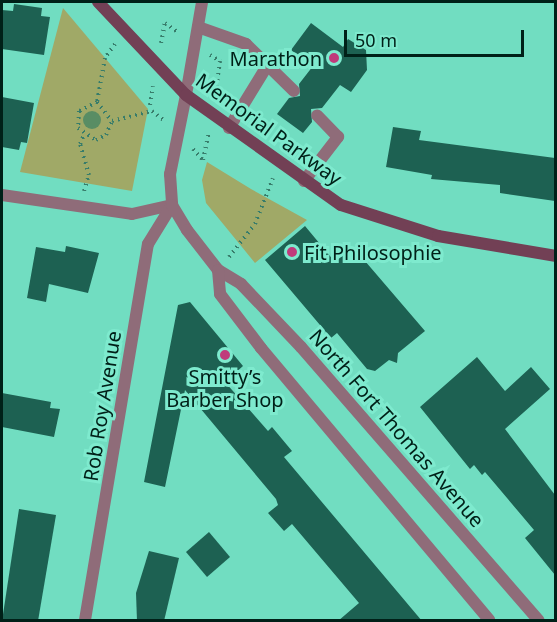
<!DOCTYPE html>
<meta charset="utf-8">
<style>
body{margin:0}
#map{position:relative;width:557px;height:622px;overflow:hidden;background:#71ddc1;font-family:"Noto Sans",sans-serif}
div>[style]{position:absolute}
.green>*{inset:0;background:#a0a967}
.building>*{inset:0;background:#1d6152}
.path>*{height:4px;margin-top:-2px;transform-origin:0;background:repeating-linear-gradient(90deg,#377c6a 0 1.5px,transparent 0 6px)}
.service>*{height:12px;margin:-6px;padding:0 6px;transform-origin:6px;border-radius:6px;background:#8f6c79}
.minor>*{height:12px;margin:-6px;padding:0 6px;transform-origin:6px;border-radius:6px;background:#8f6c79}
.tertiary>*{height:12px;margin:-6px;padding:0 6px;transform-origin:6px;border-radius:6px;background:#8f6c79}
.secondary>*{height:12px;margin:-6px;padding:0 6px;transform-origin:6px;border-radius:6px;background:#724055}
.trees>*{width:18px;height:18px;margin:-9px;border-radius:50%;background:#598d64}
.dots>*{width:16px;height:16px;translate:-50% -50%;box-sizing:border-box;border:3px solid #7eeace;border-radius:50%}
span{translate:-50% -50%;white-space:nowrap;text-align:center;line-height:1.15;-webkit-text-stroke:6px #7eeace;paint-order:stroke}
.poi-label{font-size:20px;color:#002018}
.right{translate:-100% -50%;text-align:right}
.left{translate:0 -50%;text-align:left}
.street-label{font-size:20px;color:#002018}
.frame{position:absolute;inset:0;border:3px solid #002018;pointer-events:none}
.scale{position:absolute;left:344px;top:30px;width:180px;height:27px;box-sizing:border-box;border:3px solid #002018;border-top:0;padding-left:8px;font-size:18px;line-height:21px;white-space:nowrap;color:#002018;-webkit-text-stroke:4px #7eeace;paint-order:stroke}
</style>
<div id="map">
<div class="green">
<div style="clip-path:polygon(63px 8px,148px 109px,132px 191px,20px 172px)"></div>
<div style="clip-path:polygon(207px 162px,251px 189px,307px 220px,255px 263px,206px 203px,202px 180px)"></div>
</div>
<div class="building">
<div style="clip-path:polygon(14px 4px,42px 8px,41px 16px,50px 17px,44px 55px,2px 49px,2px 10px,13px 11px)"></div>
<div style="clip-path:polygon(311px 23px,343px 47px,348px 39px,366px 50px,367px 70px,351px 92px,340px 85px,322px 108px,311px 109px,312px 122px,303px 133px,277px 114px,289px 98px,300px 96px,299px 84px,313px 66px,291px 50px)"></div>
<div style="clip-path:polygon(2px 97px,34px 103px,27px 143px,21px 142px,19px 150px,2px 147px)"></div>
<div style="clip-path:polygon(393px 127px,421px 131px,419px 140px,555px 158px,555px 201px,500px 193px,500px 185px,431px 179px,432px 175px,386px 167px)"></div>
<div style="clip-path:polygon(305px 226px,335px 262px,353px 247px,425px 331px,398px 353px,397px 363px,389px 360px,375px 371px,367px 369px,337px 333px,331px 338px,265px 260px)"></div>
<div style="clip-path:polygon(66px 246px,99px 253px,88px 293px,49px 284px,46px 302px,27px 298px,36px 247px,65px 252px)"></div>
<div style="clip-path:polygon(190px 302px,243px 366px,225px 382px,268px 431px,272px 427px,292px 451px,284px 457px,422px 621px,338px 621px,359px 603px,292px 524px,284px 531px,268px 513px,278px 505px,276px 499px,185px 390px,165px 487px,144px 482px,178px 305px)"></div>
<div style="clip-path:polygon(477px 357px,505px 391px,531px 367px,550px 389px,505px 429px,555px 495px,555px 575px,525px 538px,534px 530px,485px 472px,482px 475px,474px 465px,470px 469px,420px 407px)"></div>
<div style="clip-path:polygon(2px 393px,51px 402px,50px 408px,60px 409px,54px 437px,2px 427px)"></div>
<div style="clip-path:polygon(19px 509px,56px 515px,38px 621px,2px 621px)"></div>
<div style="clip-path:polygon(209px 532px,230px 557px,207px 577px,186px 552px)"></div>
<div style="clip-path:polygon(149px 551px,179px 558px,164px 621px,137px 621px,136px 593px)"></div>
</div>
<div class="path">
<div style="left:161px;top:43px;width:20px;rotate:-79deg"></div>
<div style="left:165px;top:23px;width:17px;rotate:36deg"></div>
<div style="left:115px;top:44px;width:17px;rotate:126deg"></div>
<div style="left:105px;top:58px;width:45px;rotate:100.3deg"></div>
<div style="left:97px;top:102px;width:24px;rotate:52deg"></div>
<div style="left:112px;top:121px;width:41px;rotate:-14deg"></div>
<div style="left:152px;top:111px;width:16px;rotate:38deg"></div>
<div style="left:210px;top:55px;width:12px;rotate:31deg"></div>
<div style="left:220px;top:61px;width:34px;rotate:98deg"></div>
<div style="left:97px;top:102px;width:20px;rotate:153deg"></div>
<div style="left:79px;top:111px;width:17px;rotate:93deg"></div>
<div style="left:78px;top:128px;width:22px;rotate:34deg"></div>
<div style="left:96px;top:140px;width:11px;rotate:-27deg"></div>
<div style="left:106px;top:135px;width:15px;rotate:-67deg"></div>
<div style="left:150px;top:105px;width:19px;rotate:-81deg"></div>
<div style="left:193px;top:149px;width:15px;rotate:48deg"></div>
<div style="left:203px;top:160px;width:29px;rotate:-78deg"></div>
<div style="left:84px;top:191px;width:17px;rotate:-73deg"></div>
<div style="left:89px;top:175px;width:32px;rotate:-106deg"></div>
<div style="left:80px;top:144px;width:10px;rotate:-66deg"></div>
<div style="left:229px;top:257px;width:42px;rotate:-51.8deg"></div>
<div style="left:255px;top:224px;width:49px;rotate:-68.6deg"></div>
</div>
<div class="service">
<div style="left:198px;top:27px;width:51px;rotate:19.5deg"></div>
<div style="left:246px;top:44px;width:67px;rotate:44.4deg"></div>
<div style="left:229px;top:128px;width:73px;rotate:-58.5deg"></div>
<div style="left:304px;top:181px;width:56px;rotate:-52.3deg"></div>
<div style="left:338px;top:137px;width:30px;rotate:-134deg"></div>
</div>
<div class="minor">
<div style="left:186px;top:95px;width:94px;rotate:-80.2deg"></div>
<div style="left:2px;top:195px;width:131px;rotate:8.3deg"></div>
<div style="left:132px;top:214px;width:41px;rotate:-12.7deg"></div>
<div style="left:85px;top:620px;width:381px;rotate:-80.5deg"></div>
<div style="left:148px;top:244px;width:46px;rotate:-58.4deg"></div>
</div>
<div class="tertiary">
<div style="left:186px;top:95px;width:81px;rotate:101.4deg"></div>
<div style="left:170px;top:174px;width:31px;rotate:86deg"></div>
<div style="left:172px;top:205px;width:29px;rotate:59deg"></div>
<div style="left:187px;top:230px;width:51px;rotate:52.2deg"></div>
<div style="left:218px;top:270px;width:27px;rotate:31deg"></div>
<div style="left:241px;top:284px;width:87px;rotate:46.4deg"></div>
<div style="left:301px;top:347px;width:362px;rotate:49deg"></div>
<div style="left:218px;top:270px;width:24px;rotate:85deg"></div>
<div style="left:220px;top:294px;width:68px;rotate:52.8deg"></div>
<div style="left:261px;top:348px;width:355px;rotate:50deg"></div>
</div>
<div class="secondary">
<div style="left:98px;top:2px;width:128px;rotate:46.6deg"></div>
<div style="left:186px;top:95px;width:190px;rotate:35.4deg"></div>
<div style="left:341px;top:205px;width:102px;rotate:17.7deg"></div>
<div style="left:438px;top:236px;width:120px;rotate:9.6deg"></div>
</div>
<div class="trees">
<div style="left:92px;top:120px"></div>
</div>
<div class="dots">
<div style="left:334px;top:58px;background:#c03a7b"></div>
<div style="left:292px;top:252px;background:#c03a7b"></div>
<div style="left:225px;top:355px;background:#c03a7b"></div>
</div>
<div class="poi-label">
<span class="right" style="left:322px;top:58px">Marathon</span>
<span class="left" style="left:304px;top:252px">Fit Philosophie</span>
<span style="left:225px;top:388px">Smitty’s<br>Barber Shop</span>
</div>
<div class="street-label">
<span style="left:269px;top:129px;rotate:36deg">Memorial Parkway</span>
<span style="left:102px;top:406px;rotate:-81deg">Rob Roy Avenue</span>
<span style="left:397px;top:428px;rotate:49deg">North Fort Thomas Avenue</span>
</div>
<div class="frame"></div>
<div class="scale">50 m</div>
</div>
